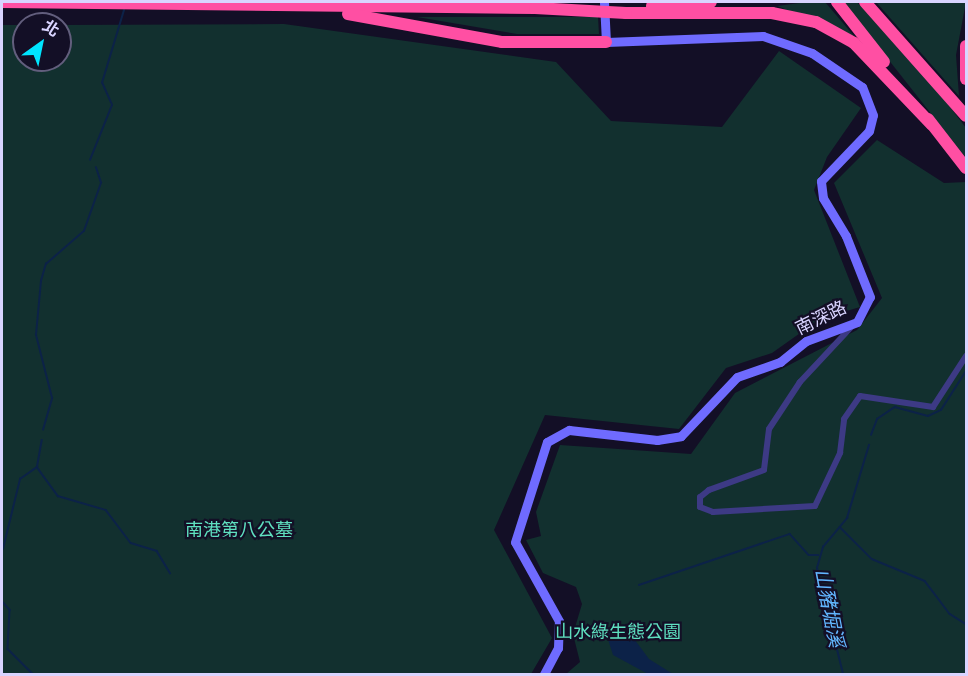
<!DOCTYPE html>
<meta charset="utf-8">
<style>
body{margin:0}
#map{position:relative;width:968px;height:676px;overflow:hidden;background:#130f26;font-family:"Public Sans","Noto Sans TC",sans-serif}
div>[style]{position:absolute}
.green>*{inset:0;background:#12302f}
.water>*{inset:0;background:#0c2248}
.stream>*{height:1.5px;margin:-0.75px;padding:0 0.75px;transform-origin:0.75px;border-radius:0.75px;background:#0c2248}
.minor>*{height:6px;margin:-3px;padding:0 3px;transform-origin:3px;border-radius:3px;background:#3d3a85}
.secondary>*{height:9px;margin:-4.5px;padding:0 4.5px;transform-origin:4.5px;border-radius:4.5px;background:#6f6bff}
.motorway>*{height:12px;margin:-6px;padding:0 6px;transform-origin:6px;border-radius:6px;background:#ff4fa3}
.motorway-bridge>*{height:12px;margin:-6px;padding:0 6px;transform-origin:6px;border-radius:6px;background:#ff4fa3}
span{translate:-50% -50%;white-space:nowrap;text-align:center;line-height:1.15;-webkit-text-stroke:4.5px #130f26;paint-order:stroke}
.street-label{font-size:18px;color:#d9d4ff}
.park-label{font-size:18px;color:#5fe0c0}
.water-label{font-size:20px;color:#62b6ff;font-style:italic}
.frame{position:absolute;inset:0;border:3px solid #d9d4ff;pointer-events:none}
.north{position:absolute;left:12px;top:12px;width:60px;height:60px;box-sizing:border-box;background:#130f26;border:2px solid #625e7d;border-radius:50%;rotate:33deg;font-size:16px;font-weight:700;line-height:24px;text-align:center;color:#d9d4ff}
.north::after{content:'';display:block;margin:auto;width:21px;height:27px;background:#00e5ff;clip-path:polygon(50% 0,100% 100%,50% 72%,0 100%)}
</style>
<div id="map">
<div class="green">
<div style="clip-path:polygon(825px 2px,854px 36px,777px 6px,807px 2px)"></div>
<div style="clip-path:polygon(843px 2px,857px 2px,938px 91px,966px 128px,966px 158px)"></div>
<div style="clip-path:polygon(876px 2px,966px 2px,956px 55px,959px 96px)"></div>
<div style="clip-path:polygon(417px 17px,598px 17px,599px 34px,517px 34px)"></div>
<div style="clip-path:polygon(284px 24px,556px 62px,611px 121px,722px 127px,779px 51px,861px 108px,827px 157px,814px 190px,860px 307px,820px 319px,772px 353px,726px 368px,679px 429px,545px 415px,494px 530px,552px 638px,531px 674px,2px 674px,2px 25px,24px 25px,24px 60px,60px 60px,60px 25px)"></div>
<div style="clip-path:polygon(877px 140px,944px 183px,966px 182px,966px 674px,566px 674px,580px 662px,573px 634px,582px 604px,576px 587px,543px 573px,526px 540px,541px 536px,536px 512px,560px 445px,691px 454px,735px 393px,857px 330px,882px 298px,834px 183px)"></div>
</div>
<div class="water">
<div style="clip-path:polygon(623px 624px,649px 659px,673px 674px,648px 674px,613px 655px,606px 633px,620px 633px)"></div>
</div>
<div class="stream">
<div style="left:90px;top:160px;width:59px;rotate:-68.2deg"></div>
<div style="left:112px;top:105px;width:24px;rotate:-114deg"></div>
<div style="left:102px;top:83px;width:76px;rotate:-73.2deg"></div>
<div style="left:43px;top:430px;width:33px;rotate:-74deg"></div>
<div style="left:52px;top:398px;width:65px;rotate:-104.3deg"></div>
<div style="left:36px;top:335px;width:54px;rotate:-84.7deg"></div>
<div style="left:41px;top:281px;width:18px;rotate:-74deg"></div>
<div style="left:46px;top:264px;width:50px;rotate:-41deg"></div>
<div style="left:84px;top:231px;width:51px;rotate:-70.5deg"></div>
<div style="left:101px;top:183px;width:16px;rotate:-108deg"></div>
<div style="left:871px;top:435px;width:17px;rotate:-69deg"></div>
<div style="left:877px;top:419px;width:22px;rotate:-34deg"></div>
<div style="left:895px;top:407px;width:34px;rotate:15deg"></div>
<div style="left:928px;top:416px;width:14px;rotate:-25deg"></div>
<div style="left:941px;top:410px;width:46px;rotate:-57.3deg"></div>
<div style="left:37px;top:467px;width:36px;rotate:54deg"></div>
<div style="left:58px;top:496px;width:50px;rotate:16.3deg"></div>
<div style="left:106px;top:510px;width:41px;rotate:52.9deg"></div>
<div style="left:131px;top:543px;width:27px;rotate:17deg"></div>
<div style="left:157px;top:551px;width:26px;rotate:59deg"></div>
<div style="left:840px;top:527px;width:45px;rotate:45deg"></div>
<div style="left:872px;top:559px;width:57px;rotate:22.5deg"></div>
<div style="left:925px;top:581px;width:41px;rotate:52.9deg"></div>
<div style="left:950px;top:614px;width:19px;rotate:32deg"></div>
<div style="left:3px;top:549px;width:72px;rotate:-76.3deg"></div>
<div style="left:20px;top:479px;width:21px;rotate:-35deg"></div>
<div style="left:37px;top:467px;width:27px;rotate:-80deg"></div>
<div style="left:639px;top:585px;width:159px;rotate:-18.7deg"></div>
<div style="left:790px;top:534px;width:28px;rotate:48deg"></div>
<div style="left:809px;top:555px;width:9px"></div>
<div style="left:2px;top:601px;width:12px;rotate:48deg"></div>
<div style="left:10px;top:610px;width:39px;rotate:93deg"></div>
<div style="left:8px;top:649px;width:35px;rotate:45deg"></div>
<div style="left:843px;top:674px;width:109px;rotate:-103.8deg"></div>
<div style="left:817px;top:568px;width:22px;rotate:-74deg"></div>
<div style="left:823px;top:547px;width:38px;rotate:-50deg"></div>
<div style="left:847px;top:518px;width:76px;rotate:-73.2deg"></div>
</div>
<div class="minor">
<div style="left:855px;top:323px;width:81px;rotate:133deg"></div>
<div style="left:800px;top:382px;width:56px;rotate:123.4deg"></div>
<div style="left:769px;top:429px;width:41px;rotate:97deg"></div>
<div style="left:764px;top:470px;width:59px;rotate:160deg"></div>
<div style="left:709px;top:490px;width:11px;rotate:142deg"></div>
<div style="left:700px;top:497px;width:10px;rotate:90deg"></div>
<div style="left:700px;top:507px;width:14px;rotate:21deg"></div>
<div style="left:713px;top:512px;width:102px;rotate:-3.4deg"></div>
<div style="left:815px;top:506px;width:59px;rotate:-64.7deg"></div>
<div style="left:840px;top:453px;width:34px;rotate:-83deg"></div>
<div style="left:844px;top:419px;width:28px;rotate:-55deg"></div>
<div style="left:860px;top:396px;width:74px;rotate:8.6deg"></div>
<div style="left:933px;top:407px;width:61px;rotate:-57.1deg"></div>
</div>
<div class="secondary">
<div style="left:544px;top:674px;width:30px;rotate:-62deg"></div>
<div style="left:558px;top:648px;width:27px;rotate:-88deg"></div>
<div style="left:559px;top:621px;width:90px;rotate:-119.1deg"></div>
<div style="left:515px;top:542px;width:105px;rotate:-72.3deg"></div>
<div style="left:547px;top:442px;width:25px;rotate:-29deg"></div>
<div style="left:569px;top:430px;width:89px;rotate:6.5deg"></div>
<div style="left:657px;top:440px;width:24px;rotate:-9deg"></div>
<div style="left:681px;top:436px;width:81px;rotate:-46.5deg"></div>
<div style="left:737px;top:377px;width:46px;rotate:-19.2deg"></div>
<div style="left:780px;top:362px;width:33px;rotate:-39deg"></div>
<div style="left:806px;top:341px;width:54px;rotate:-20.4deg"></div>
<div style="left:857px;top:322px;width:28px;rotate:-63deg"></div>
<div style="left:870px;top:297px;width:66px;rotate:-111.5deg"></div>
<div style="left:846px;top:236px;width:44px;rotate:-121.2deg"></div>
<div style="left:823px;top:198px;width:17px;rotate:-97deg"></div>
<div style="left:821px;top:181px;width:69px;rotate:-46.2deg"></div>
<div style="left:869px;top:131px;width:16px;rotate:-76deg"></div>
<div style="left:873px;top:115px;width:30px;rotate:-111deg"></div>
<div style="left:862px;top:87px;width:60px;rotate:-145.8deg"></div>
<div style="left:812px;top:53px;width:52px;rotate:-160.9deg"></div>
<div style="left:763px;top:36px;width:157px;rotate:177.8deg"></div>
<div style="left:606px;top:42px;width:40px;rotate:-92.9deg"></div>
</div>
<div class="motorway">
<div style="left:2px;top:2px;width:533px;rotate:0.64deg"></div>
<div style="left:837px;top:2px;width:76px;rotate:51.9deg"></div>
<div style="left:865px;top:2px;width:152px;rotate:48.5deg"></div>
<div style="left:652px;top:6px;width:59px;rotate:-3.9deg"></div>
<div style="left:626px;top:13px;width:146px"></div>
<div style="left:772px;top:13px;width:45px;rotate:11.6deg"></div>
<div style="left:816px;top:22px;width:43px;rotate:28.9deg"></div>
<div style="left:854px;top:43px;width:113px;rotate:46.4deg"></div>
<div style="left:348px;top:14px;width:157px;rotate:10.3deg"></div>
<div style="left:502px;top:42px;width:104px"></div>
<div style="left:966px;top:46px;width:33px;rotate:90deg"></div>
<div style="left:928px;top:119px;width:62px;rotate:52.2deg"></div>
</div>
<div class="motorway-bridge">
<div style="left:535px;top:8px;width:91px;rotate:3.1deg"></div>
</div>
<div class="street-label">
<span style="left:821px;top:318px;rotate:-26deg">南深路</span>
</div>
<div class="park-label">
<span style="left:239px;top:530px">南港第八公墓</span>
<span style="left:618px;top:632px">山水綠生態公園</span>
</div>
<div class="water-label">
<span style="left:829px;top:608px;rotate:79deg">山豬堀溪</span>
</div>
<div class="frame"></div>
<div class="north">北</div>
</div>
